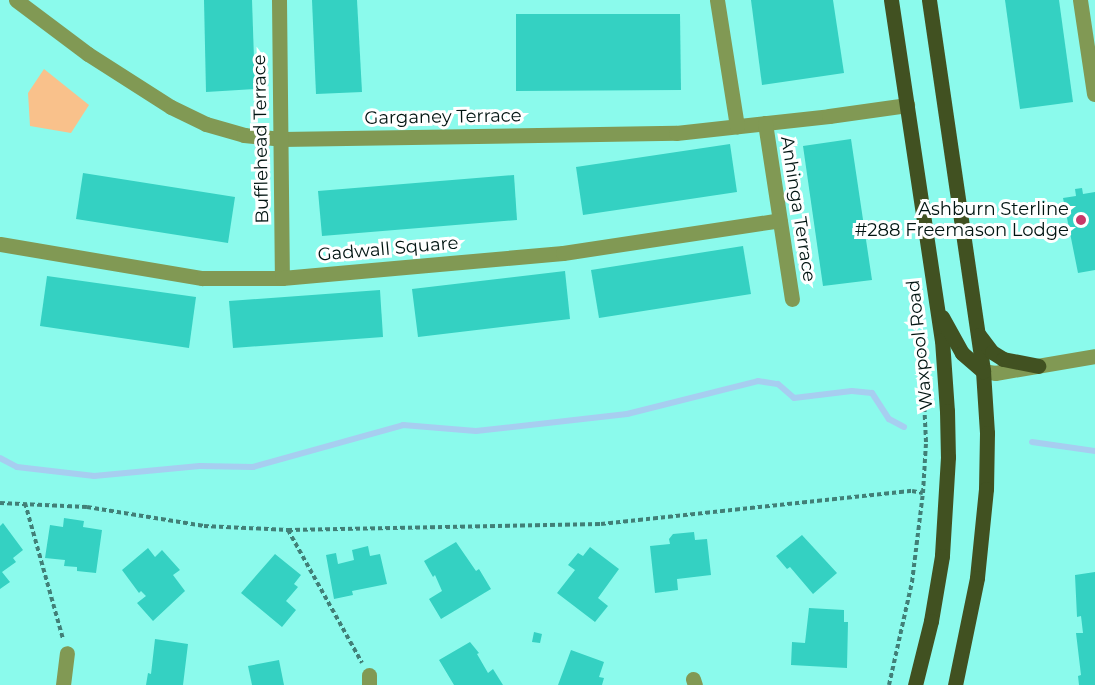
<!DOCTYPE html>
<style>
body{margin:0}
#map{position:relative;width:1095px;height:685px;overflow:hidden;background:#8bfaec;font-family:Montserrat,sans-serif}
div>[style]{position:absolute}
.green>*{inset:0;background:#f9c18b}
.stream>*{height:6px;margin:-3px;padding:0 3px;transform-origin:3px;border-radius:3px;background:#a7cef0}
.building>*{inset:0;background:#34d1c2}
.path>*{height:4px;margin-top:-2px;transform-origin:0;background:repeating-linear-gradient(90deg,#417f77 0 4.5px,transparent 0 7.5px)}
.minor>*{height:15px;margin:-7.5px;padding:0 7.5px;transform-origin:7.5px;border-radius:7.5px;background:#819954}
.major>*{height:15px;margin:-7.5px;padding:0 7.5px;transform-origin:7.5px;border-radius:7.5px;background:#415121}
.dots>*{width:16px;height:16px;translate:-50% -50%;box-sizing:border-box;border:3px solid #fff;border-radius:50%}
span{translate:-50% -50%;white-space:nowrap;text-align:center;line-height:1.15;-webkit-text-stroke:6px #fff;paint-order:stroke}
.street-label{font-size:18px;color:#001411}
.poi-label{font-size:18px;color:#001411}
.right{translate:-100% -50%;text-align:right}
</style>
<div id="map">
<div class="green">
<div style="clip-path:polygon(44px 69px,89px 105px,71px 133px,30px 126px,28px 93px)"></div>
</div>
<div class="stream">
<div style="left:1032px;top:442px;width:64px;rotate:8.1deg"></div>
<div style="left:0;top:458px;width:19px;rotate:28deg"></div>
<div style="left:17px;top:467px;width:78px;rotate:6.7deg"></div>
<div style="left:94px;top:476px;width:106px;rotate:-5.4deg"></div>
<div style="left:200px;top:466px;width:53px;rotate:1.1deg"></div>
<div style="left:253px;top:467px;width:156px;rotate:-15.6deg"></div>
<div style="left:403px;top:425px;width:73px;rotate:4.7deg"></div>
<div style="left:476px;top:431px;width:152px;rotate:-6.4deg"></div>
<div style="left:627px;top:414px;width:135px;rotate:-14.1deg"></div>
<div style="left:758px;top:381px;width:20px;rotate:9deg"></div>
<div style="left:778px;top:384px;width:21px;rotate:41deg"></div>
<div style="left:794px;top:398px;width:58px;rotate:-6.9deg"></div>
<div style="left:852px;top:391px;width:20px;rotate:6deg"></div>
<div style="left:872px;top:393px;width:31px;rotate:57deg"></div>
<div style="left:889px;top:419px;width:17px;rotate:28deg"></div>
</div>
<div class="building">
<div style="clip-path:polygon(204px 0,252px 0,255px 89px,206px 92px)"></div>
<div style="clip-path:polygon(312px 0,357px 0,362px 92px,316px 94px)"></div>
<div style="clip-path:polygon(751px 0,833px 0,844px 73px,762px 85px)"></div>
<div style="clip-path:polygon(1005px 0,1059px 0,1073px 102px,1020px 109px)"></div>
<div style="clip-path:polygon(516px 14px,680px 14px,681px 90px,516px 91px)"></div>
<div style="clip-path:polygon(851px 139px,872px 280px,823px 286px,803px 146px)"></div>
<div style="clip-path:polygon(730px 144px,737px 192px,583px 215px,576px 167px)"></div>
<div style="clip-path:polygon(83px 173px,235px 197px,228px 243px,76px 219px)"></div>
<div style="clip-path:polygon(514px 175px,517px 220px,322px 236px,318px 191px)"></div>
<div style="clip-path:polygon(1082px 188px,1083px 194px,1095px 192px,1095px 270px,1078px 273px,1063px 198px,1076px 196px,1075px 189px)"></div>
<div style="clip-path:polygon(743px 246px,751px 294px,599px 318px,591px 270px)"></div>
<div style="clip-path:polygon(565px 271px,570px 319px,418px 337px,412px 289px)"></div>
<div style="clip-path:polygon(47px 276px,196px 297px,189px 348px,40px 326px)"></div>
<div style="clip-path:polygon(380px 290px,383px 337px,233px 348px,229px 301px)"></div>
<div style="clip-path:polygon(64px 518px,84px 521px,83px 527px,102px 530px,96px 573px,77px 571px,77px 567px,64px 566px,65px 560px,45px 558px,50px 525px,63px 527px)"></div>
<div style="clip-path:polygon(3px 523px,23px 550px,13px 558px,16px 562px,2px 572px,10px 582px,0 589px,0 526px)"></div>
<div style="clip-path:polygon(694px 532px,695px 540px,707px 539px,711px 575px,677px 579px,678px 590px,655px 593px,650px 546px,670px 544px,669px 539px,673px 534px)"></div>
<div style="clip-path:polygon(802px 535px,837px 573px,813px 594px,790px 567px,787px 569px,776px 556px)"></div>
<div style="clip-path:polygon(456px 542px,476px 571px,479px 569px,491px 589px,441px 619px,429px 599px,442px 591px,435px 575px,433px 577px,424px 561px)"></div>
<div style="clip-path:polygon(368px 546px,370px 556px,380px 554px,387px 584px,352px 591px,353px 595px,334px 599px,326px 555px,336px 553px,338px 564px,354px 560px,352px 550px)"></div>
<div style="clip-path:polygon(590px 547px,619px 569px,598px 598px,608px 606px,595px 622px,557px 593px,575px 570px,568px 565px,578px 553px,583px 556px)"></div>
<div style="clip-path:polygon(148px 548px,155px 557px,162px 550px,180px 570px,173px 575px,185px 591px,153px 621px,137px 603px,146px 596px,141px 591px,139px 593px,122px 570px)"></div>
<div style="clip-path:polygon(275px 554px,301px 575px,294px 584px,298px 587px,286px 601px,296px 610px,282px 627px,241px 593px)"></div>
<div style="clip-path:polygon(1095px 572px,1095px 685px,1079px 685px,1078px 676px,1081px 675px,1076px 633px,1083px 633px,1081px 616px,1077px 617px,1075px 575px)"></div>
<div style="clip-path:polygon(809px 608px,844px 610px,844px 622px,848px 622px,847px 668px,791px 665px,792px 642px,805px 643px)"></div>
<div style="clip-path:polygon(534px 632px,542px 634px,540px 643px,532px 642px)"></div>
<div style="clip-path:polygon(155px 639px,188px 644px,183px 685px,146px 685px,148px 673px,151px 674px)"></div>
<div style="clip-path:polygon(470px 642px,479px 653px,477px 654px,488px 673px,493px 669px,503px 685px,454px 685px,439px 660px)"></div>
<div style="clip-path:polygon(571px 650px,604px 662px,599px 677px,604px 678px,602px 685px,558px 685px)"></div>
<div style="clip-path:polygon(279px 660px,284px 685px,252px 685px,248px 666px)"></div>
</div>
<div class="path">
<div style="left:0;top:503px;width:87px;rotate:2.6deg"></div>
<div style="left:87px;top:507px;width:119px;rotate:9.2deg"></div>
<div style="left:204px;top:526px;width:84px;rotate:2.7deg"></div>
<div style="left:288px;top:530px;width:313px;rotate:-1.1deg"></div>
<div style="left:601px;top:524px;width:313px;rotate:-6.1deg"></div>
<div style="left:912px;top:491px;width:11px;rotate:10deg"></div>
<div style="left:25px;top:503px;width:141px;rotate:74.4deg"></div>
<div style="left:288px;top:530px;width:152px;rotate:60.9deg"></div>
<div style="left:889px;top:685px;width:106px;rotate:-77.4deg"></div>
<div style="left:912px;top:582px;width:90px;rotate:-83deg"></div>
<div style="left:923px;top:493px;width:51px;rotate:-86.6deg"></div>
<div style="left:926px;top:442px;width:64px;rotate:-92.7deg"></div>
<div style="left:923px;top:378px;width:39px;rotate:-97deg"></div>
</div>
<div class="minor">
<div style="left:16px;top:0;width:90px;rotate:36.9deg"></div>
<div style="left:88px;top:54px;width:98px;rotate:32.6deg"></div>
<div style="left:171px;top:107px;width:39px;rotate:26deg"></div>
<div style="left:206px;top:124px;width:40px;rotate:16deg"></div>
<div style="left:244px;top:135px;width:37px;rotate:6deg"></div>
<div style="left:281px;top:139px;width:395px;rotate:-0.9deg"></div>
<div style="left:676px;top:133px;width:154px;rotate:-6.3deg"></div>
<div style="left:829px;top:116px;width:79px;rotate:-8deg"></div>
<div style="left:279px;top:0;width:278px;rotate:89.4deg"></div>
<div style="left:717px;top:0;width:128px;rotate:81deg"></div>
<div style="left:1080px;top:0;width:95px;rotate:81.5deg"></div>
<div style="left:765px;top:123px;width:178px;rotate:81.3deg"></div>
<div style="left:0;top:244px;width:205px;rotate:9.6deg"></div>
<div style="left:202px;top:278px;width:80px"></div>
<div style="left:282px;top:278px;width:282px;rotate:-5.1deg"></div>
<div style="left:563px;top:253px;width:219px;rotate:-8.6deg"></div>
<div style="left:983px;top:371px;width:12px;rotate:9deg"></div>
<div style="left:995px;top:373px;width:101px;rotate:-9.6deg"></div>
<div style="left:369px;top:675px;width:10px;rotate:90deg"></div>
<div style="left:693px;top:679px;width:6px;rotate:72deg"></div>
<div style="left:63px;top:685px;width:32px;rotate:-83deg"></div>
</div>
<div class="major">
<div style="left:891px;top:0;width:344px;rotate:81.5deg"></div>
<div style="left:942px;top:340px;width:71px;rotate:86deg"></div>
<div style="left:947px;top:411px;width:46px;rotate:88.8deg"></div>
<div style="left:948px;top:457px;width:99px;rotate:93.5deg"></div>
<div style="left:942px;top:556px;width:66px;rotate:99.6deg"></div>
<div style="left:931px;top:621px;width:66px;rotate:104deg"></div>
<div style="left:929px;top:0;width:375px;rotate:81.7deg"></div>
<div style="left:983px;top:371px;width:62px;rotate:86.3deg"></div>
<div style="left:987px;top:433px;width:56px;rotate:91deg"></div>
<div style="left:986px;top:489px;width:89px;rotate:95.8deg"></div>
<div style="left:977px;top:578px;width:109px;rotate:101.6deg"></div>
<div style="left:942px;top:317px;width:41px;rotate:60.9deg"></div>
<div style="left:962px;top:353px;width:28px;rotate:41deg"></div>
<div style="left:979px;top:335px;width:21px;rotate:53deg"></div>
<div style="left:992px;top:352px;width:13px;rotate:32deg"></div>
<div style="left:1003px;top:359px;width:36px;rotate:11deg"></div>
</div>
<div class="dots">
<div style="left:1081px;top:220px;background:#c63968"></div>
</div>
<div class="street-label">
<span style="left:443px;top:117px;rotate:-1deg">Garganey Terrace</span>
<span style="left:261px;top:139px;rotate:-91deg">Bufflehead Terrace</span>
<span style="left:798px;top:209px;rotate:81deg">Anhinga Terrace</span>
<span style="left:388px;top:249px;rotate:-5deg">Gadwall Square</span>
<span style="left:920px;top:345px;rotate:-96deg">Waxpool Road</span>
</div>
<div class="poi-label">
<span class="right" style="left:1069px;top:220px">Ashburn Sterline<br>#288 Freemason Lodge</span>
</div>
</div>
